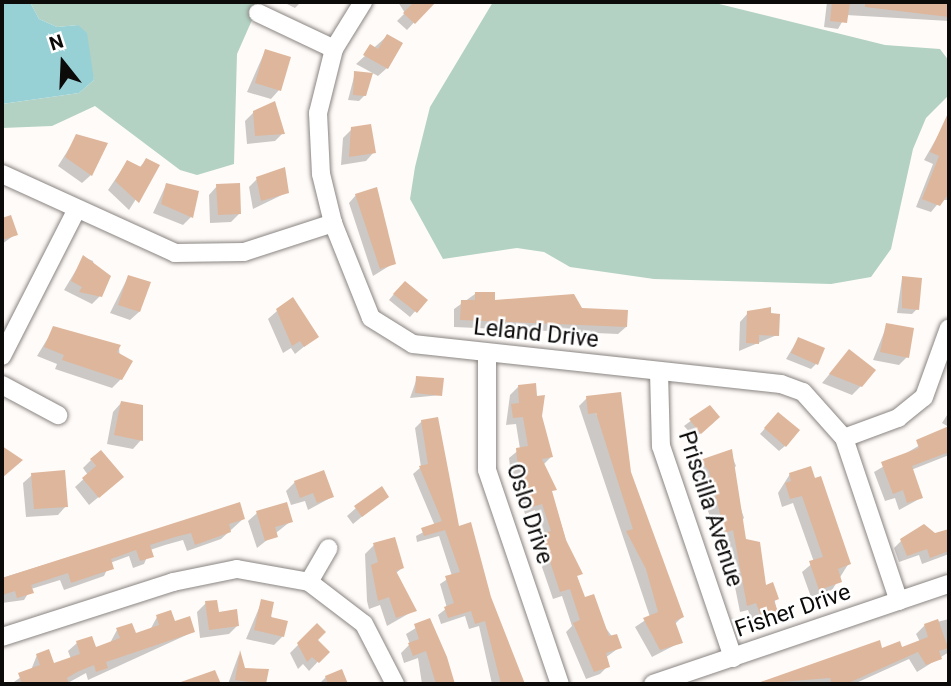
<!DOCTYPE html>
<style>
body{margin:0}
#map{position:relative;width:951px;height:686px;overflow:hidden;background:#fffbf8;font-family:Roboto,sans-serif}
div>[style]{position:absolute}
.green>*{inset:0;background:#b3d2c3}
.water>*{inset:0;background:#97d1d6}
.shadow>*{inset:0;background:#0003}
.building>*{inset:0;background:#deb69b}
.roads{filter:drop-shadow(0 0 2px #8a8582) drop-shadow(0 0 2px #8a8582)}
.minor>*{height:18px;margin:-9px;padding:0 9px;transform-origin:9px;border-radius:9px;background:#fff}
span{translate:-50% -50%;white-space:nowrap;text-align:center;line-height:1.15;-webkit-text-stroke:5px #fff;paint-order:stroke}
.street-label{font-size:23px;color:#0d0b0a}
.frame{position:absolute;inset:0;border:4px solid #0d0b0a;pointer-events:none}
.north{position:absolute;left:28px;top:28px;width:70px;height:70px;-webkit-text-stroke:5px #fff;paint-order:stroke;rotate:342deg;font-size:19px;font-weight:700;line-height:28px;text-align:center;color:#0d0b0a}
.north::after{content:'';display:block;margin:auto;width:24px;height:32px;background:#0d0b0a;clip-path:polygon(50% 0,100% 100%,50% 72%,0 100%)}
</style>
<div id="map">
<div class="green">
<div style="clip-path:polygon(30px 2px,260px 2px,237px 54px,234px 164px,197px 175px,180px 170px,95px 106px,52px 126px,2px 128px,2px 104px,79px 93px,94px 80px,78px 25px,57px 27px,39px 19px)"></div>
<div style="clip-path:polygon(493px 2px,711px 2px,885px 45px,940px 49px,949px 61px,949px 95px,926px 118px,913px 149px,891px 249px,871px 277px,831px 284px,654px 279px,570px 267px,544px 252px,517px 248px,443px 259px,410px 199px,415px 167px,430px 107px)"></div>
</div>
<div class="water">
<div style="clip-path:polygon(2px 2px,30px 2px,39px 19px,57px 27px,78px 25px,87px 33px,94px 80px,79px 93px,2px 104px)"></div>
</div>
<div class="shadow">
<div style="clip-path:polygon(283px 2px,301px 2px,295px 8px)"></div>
<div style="clip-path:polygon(398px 2px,433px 2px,407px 30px,397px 21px,405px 13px)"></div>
<div style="clip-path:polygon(827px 2px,949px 3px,949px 21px,846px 15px,838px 29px,824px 27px)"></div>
<div style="clip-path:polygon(387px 36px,387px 68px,378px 76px,356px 64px)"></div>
<div style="clip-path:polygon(265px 51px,279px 90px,271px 99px,247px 92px)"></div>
<div style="clip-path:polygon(355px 73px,365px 95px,359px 101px,348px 100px)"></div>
<div style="clip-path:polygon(254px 112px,283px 133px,275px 141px,247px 144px,245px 121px)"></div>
<div style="clip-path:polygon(943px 127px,949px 130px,949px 200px,941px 200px,931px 212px,916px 207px,933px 164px,924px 160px)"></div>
<div style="clip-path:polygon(352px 129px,374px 152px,366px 161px,341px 165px,343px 138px)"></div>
<div style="clip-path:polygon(77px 136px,91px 175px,82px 183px,58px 166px)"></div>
<div style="clip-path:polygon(146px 160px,157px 166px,129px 210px,108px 190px,127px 162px,139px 168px)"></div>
<div style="clip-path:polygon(257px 179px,288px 192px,253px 209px,249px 187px)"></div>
<div style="clip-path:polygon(166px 185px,191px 217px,183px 225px,153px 213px)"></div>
<div style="clip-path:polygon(217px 186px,240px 213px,231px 222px,210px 223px,209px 195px)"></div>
<div style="clip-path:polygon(356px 195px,394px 263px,373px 276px,349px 203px)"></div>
<div style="clip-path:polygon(10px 217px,16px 234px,2px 244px,2px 220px)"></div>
<div style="clip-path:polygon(84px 257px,93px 261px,100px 296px,92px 304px,64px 290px)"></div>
<div style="clip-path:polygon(128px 277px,139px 312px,130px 320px,110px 313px)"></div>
<div style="clip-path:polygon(902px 278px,917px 309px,912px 314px,897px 313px)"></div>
<div style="clip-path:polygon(399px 288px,425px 300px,410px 317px,389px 300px)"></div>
<div style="clip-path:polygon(475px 294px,494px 301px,573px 296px,581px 310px,626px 327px,618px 334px,454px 327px,454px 309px)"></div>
<div style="clip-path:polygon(277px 311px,317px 336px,295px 354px,291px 348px,283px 353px,268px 319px)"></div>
<div style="clip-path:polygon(748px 313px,777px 335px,739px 351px,740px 322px)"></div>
<div style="clip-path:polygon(887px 325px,907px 357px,899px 365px,873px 360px)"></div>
<div style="clip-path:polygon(54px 328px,119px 346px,121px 379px,112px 388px,55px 369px,57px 364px,37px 356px)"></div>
<div style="clip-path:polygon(798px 339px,816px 364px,811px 369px,786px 359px)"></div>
<div style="clip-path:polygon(849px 351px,861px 386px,852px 395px,822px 383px)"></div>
<div style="clip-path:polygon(417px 378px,441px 395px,410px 398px)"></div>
<div style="clip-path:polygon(518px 387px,541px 416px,551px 457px,543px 465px,584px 599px,620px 647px,605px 658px,608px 666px,600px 674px,586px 679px,566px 632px,572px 626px,562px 596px,553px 599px,534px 544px,542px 535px,535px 510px,525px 514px,510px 467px,509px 458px,520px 449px,516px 424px,506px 425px,510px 395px)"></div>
<div style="clip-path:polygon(587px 398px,630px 472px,682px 617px,675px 624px,681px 642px,652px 657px,635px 627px,650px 617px,579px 406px)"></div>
<div style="clip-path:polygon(121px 403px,141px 440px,133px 449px,107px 444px,113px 412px)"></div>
<div style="clip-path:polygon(709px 407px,713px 423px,695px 438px,684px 426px)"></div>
<div style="clip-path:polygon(949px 412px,949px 427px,942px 423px)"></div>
<div style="clip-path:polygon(773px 419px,785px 446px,779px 451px,760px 434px)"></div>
<div style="clip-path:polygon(422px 421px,457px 528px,524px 684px,492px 684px,479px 626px,469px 629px,465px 616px,441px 624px,438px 615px,447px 608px,440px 584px,452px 576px,439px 536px,417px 542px,416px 536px,435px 526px,413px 474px,421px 467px,415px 428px)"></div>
<div style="clip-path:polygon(949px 428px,949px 455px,911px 470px,921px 498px,899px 510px,895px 498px,885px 501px,874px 472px)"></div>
<div style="clip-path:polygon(730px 451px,736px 466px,729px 473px,744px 518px,739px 523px,745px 541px,759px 543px,756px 558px,765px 587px,772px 585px,777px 613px,754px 626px,748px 610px,740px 612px,725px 537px,718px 539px,693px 469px)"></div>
<div style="clip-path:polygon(91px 460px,113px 485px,89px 505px,75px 487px,88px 475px,83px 468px)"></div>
<div style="clip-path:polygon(790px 474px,814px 481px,849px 563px,832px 590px,811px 597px,802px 572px,814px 562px,793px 503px,782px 507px,778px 493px)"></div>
<div style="clip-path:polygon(32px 475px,66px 506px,58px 515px,26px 517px,23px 483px)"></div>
<div style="clip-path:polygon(295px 482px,332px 497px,308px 510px,305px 501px,291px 505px,286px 491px)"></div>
<div style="clip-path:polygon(387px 496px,353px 524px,347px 516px,356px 508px)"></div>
<div style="clip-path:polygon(239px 504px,243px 519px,221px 539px,187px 551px,183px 540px,165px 545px,150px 550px,144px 564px,133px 568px,129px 556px,110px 563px,104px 576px,64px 590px,60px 580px,31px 589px,24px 600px,2px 603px,2px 578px)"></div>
<div style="clip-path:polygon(257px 513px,291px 521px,257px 548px,248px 521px)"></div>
<div style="clip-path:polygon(949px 531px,949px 554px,922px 564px,919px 555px,899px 562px,894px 548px,901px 541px)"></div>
<div style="clip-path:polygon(374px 545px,402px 568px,395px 574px,415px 610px,387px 626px,380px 605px,369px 609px,367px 601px,365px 554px)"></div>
<div style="clip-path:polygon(262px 601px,283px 636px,274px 645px,246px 639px)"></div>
<div style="clip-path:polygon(206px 603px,217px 614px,237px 626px,229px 634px,200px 638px,197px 612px)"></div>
<div style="clip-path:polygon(157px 617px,193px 632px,88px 680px,86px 673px,66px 684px,11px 684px,31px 670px,37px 655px,53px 665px,71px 659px,68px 651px,77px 643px,94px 649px,110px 643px,117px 630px,135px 636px,150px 630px)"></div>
<div style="clip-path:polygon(949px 619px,949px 652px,917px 672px,909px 659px,854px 684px,756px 684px,879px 643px,881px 650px,901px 649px,920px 642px,916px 634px,925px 625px)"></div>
<div style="clip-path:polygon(429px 620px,451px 684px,422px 684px,418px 658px,404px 663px,401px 653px,410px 644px,406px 634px)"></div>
<div style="clip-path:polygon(317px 626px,316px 640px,327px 652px,309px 671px,303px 664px,298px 669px,290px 653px)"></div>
<div style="clip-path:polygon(239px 654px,243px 670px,267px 671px,264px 684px,228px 684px)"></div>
<div style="clip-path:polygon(341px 671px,346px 684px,319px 684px,326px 677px)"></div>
</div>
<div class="building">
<div style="clip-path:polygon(414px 2px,436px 2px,415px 24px,403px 13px)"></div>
<div style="clip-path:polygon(832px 2px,850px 2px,847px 23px,830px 21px)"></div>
<div style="clip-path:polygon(865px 2px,949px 3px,949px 17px,865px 7px)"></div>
<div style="clip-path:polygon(387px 34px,403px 43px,388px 69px,363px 55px,370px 44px,378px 49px)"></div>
<div style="clip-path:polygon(265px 49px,291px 57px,281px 91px,255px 83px)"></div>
<div style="clip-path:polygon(354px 71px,373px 73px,366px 96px,353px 95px)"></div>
<div style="clip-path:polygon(275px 101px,285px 134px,255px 136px,253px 111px)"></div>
<div style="clip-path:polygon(949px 111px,949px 193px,940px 206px,922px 199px,939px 156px,930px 152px)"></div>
<div style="clip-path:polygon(371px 124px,376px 153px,349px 157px,351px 127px)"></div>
<div style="clip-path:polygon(76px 134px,108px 143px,92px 176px,65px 157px)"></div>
<div style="clip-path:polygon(146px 158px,160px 165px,139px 203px,115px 181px,127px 160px,141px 167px)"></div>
<div style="clip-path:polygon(285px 167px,289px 193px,261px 201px,256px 177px)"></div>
<div style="clip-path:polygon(166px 183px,199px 191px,193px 218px,161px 204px)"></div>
<div style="clip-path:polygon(240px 183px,241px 214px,218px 215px,216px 184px)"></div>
<div style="clip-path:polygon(377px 187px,396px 264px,380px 269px,355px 194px)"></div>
<div style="clip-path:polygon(11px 215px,18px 235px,2px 240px,2px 218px)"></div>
<div style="clip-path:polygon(83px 255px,111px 276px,102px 297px,79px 292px,82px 287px,71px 281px)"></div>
<div style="clip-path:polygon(128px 275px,151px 282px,140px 312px,118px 305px)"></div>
<div style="clip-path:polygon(902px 276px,922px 278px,919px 310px,902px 308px)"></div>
<div style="clip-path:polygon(405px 281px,428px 300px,417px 313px,393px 294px)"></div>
<div style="clip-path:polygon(475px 292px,495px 292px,495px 300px,574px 294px,582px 308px,628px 310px,627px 327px,460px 320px,461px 300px,475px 300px)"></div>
<div style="clip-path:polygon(293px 297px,319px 337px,304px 347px,300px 341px,292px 346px,276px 309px)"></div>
<div style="clip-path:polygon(771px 307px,771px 313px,780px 314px,779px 336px,759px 335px,759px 344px,746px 343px,747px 311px)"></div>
<div style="clip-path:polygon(886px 323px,914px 328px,909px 358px,880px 352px)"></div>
<div style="clip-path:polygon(53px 326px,121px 345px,117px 352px,133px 361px,122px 380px,62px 360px,64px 355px,44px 347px)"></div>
<div style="clip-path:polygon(798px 337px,825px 348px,818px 365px,791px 353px)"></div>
<div style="clip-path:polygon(849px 349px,876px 370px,862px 387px,829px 374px)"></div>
<div style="clip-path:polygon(416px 376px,444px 378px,442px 396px,415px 393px)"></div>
<div style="clip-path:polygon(536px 383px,537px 396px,545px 395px,542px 416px,553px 457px,542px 459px,557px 490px,552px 491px,566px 540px,583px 574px,577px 576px,585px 597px,594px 594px,609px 636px,617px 634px,622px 648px,606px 653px,610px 667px,594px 672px,573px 623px,580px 620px,570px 589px,560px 592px,541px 534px,551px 531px,542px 504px,532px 507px,517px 459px,516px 448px,528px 446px,523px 417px,513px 418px,511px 404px,519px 403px,518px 385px)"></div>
<div style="clip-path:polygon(621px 392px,631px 472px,684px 617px,675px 621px,683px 643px,660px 650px,643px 618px,658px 612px,646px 569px,626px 531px,633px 529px,596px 413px,588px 414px,586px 396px)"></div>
<div style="clip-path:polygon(121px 401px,143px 405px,143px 441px,114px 435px)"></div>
<div style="clip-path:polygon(710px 405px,720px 417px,701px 434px,689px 419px)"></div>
<div style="clip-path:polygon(778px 412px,800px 430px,786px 447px,764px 428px)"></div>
<div style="clip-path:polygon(438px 417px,459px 526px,471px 522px,491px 597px,525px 684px,501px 684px,485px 621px,475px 624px,471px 611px,448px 618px,444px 607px,454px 603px,445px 576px,460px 572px,445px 530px,424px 536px,421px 528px,442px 521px,419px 466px,428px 464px,421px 420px)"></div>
<div style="clip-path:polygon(949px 426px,949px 452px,912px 466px,923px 498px,907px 503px,903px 490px,893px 494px,881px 462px,919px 448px,916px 440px)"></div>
<div style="clip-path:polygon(2px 446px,23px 460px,2px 478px)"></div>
<div style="clip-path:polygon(732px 449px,746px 539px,760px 542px,766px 585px,773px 582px,779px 599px,774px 601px,779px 614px,762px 619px,756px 603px,747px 606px,733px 530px,725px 533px,709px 471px,700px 460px)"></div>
<div style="clip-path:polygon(101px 450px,124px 477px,99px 498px,82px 478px,96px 466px,90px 459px)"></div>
<div style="clip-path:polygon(811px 466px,815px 478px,821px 476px,851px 564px,838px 569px,842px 582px,819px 590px,809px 561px,823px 557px,802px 496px,790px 499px,785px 483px,791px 481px,789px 473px)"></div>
<div style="clip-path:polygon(65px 470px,68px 507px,34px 509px,31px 473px)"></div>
<div style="clip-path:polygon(324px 470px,334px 497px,317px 503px,313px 493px,300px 498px,294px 481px)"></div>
<div style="clip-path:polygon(382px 486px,389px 497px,362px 517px,354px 506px)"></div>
<div style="clip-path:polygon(240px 502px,245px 519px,229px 524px,231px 532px,195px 545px,191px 533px,175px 537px,150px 545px,154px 557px,140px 561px,136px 550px,111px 559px,114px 569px,98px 574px,71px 583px,68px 573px,31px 585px,34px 593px,17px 598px,15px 591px,2px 595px,2px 578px)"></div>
<div style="clip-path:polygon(287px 502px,293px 522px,275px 527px,278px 537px,265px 541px,256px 511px)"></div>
<div style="clip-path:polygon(924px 524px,935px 533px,949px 529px,949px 551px,930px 558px,927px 549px,907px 556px,900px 539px)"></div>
<div style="clip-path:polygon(395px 537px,404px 568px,396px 571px,417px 611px,396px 618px,389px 597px,378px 601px,371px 565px,378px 562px,373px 543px)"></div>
<div style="clip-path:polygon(261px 599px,274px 602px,271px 617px,288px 621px,284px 637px,254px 630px)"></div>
<div style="clip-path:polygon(217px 600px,219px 612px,237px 609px,239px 626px,209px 630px,205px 601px)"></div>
<div style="clip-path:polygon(171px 610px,175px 621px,190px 616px,195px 632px,106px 662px,108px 668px,96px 672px,94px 665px,77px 672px,67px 678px,69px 684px,22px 684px,18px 673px,40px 665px,36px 654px,49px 649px,54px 663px,80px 654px,76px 641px,92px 636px,96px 647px,120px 638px,116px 628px,132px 623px,136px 633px,159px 625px,156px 615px)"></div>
<div style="clip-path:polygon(430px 618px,447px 657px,455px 684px,436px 684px,426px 651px,413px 656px,408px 643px,419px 639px,414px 624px)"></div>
<div style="clip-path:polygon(938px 619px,948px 648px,939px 651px,942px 659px,926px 665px,918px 652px,846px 684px,832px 684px,830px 678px,755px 684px,880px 640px,882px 648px,900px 641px,902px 647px,928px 637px,924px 624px)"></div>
<div style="clip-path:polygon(317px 623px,326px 632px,318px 640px,330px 652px,319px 663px,312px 657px,307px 662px,297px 643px)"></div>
<div style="clip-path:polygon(240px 650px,245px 668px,269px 669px,266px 684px,235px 680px)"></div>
<div style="clip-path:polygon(342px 669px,348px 684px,328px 684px,325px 676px)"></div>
<div style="clip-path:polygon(215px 670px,221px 684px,178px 684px,178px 683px)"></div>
</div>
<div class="roads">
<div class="minor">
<div style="left:363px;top:2px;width:55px;rotate:121.7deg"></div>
<div style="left:334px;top:49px;width:66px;rotate:104deg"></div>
<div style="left:318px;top:113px;width:61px;rotate:87.2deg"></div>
<div style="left:321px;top:174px;width:50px;rotate:76.2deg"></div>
<div style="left:333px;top:223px;width:102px;rotate:68.2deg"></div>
<div style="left:371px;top:318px;width:49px;rotate:31.8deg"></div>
<div style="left:413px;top:344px;width:370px;rotate:6.2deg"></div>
<div style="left:781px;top:384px;width:23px;rotate:20deg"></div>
<div style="left:803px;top:392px;width:62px;rotate:48.3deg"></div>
<div style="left:844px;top:438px;width:172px;rotate:71.4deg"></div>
<div style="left:258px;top:13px;width:84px;rotate:25.3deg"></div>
<div style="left:2px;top:174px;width:190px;rotate:24.5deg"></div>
<div style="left:175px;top:253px;width:69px;rotate:-0.8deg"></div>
<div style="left:244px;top:252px;width:94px;rotate:-18deg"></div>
<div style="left:487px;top:354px;width:116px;rotate:90deg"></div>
<div style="left:487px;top:470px;width:226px;rotate:71.2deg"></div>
<div style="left:2px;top:356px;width:165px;rotate:-63deg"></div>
<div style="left:659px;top:372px;width:74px;rotate:88.5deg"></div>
<div style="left:661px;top:446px;width:224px;rotate:71.2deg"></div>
<div style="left:2px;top:385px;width:64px;rotate:28.2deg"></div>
<div style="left:844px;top:438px;width:58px;rotate:-20.3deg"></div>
<div style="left:898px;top:418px;width:33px;rotate:-39deg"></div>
<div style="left:924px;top:397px;width:73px;rotate:-70.1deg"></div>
<div style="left:309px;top:582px;width:39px;rotate:-60deg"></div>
<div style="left:2px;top:637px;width:180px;rotate:-17.8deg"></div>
<div style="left:173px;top:582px;width:65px;rotate:-11.5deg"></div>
<div style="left:237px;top:569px;width:73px;rotate:10.2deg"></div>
<div style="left:309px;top:582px;width:69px;rotate:37.4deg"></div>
<div style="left:364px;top:624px;width:68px;rotate:62.7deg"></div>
<div style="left:653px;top:684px;width:312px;rotate:-18.7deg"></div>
</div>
</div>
<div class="street-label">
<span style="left:536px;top:334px;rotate:6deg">Leland Drive</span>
<span style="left:710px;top:509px;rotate:72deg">Priscilla Avenue</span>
<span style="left:529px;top:514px;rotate:72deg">Oslo Drive</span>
<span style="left:793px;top:611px;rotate:-19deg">Fisher Drive</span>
</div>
<div class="frame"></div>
<div class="north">N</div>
</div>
